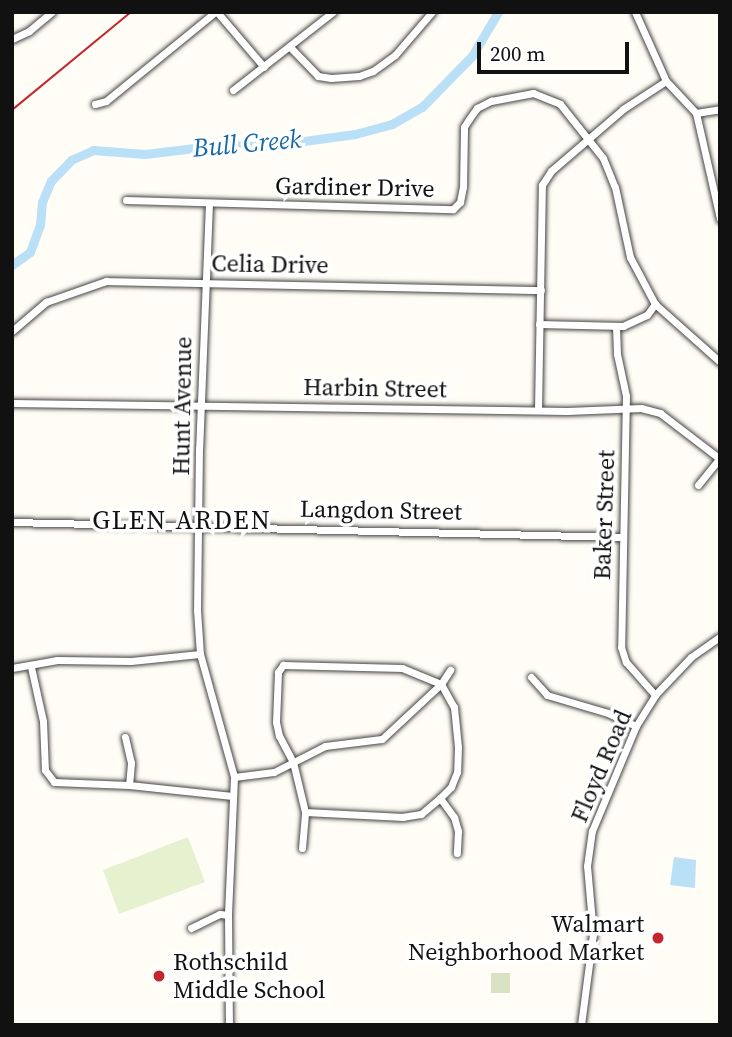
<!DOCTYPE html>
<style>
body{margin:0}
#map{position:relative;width:732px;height:1037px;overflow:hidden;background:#fffdf5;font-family:"Source Serif 4",serif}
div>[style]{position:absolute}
.cemetery>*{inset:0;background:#d9e3c4}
.pitch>*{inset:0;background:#e6f2cf}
.water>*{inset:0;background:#b9e0f7}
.river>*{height:9px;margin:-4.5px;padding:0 4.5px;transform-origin:4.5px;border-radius:4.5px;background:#b9e0f7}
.roads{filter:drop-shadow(0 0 2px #444) drop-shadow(0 0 2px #444)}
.minor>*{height:7px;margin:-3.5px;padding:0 3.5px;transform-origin:3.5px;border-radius:3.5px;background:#fff}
.rail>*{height:2px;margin:-1px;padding:0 1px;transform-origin:1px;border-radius:1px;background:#c4262e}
.dots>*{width:19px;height:19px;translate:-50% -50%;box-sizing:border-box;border:4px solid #fff;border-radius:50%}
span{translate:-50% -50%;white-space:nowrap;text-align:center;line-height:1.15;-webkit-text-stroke:7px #fff;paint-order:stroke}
.street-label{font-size:24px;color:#111}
.poi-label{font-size:24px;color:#111}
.right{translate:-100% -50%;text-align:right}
.left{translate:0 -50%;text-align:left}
.water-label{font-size:26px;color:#1768a6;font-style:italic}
.neighbourhood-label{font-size:26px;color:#111;letter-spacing:2px}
.frame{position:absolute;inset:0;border:14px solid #111;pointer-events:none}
.scale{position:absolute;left:477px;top:42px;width:152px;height:32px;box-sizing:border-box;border:4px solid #111;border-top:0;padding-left:9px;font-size:21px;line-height:24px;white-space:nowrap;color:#111;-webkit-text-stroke:5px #fff;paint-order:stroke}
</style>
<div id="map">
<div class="cemetery">
<div style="clip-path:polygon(491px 973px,510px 973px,510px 993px,491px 993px)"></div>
</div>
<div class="pitch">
<div style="clip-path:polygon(188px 837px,205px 882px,119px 914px,103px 870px)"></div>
</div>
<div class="water">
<div style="clip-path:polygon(674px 857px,696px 860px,695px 888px,670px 885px)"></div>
</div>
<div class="river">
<div style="left:12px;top:265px;width:22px;rotate:-36deg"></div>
<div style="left:30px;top:252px;width:29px;rotate:-70deg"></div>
<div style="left:40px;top:225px;width:23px;rotate:-85deg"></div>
<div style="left:42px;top:202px;width:23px;rotate:-67deg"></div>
<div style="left:51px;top:181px;width:29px;rotate:-46deg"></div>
<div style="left:71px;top:160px;width:24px;rotate:-24deg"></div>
<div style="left:93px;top:150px;width:52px;rotate:4.4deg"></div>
<div style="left:145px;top:154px;width:75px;rotate:-6.9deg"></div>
<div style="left:219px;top:145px;width:48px;rotate:1.2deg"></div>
<div style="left:267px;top:146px;width:89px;rotate:-7.8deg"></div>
<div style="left:355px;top:134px;width:38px;rotate:-15deg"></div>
<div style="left:392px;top:124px;width:34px;rotate:-30deg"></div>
<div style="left:422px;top:107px;width:71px;rotate:-45.6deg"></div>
<div style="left:472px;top:56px;width:51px;rotate:-59.4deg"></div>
</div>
<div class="roads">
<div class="minor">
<div style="left:217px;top:12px;width:72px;rotate:49.5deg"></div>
<div style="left:635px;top:12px;width:76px;rotate:65.8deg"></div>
<div style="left:666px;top:81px;width:44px;rotate:46.8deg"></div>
<div style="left:696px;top:113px;width:109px;rotate:77.2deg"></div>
<div style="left:12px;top:39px;width:19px;rotate:-25deg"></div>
<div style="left:29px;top:31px;width:30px;rotate:-40deg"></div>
<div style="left:291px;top:48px;width:39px;rotate:46deg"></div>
<div style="left:318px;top:76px;width:13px;rotate:9deg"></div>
<div style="left:331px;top:78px;width:28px;rotate:-4deg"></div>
<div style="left:359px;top:76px;width:15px;rotate:-20deg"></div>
<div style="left:373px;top:71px;width:27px;rotate:-36deg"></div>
<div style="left:395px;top:55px;width:57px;rotate:-49.3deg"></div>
<div style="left:233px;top:90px;width:127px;rotate:-38deg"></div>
<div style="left:95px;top:104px;width:11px;rotate:-15deg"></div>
<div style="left:106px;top:101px;width:141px;rotate:-39.2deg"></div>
<div style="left:696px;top:113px;width:24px;rotate:-9deg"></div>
<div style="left:126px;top:200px;width:327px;rotate:1.6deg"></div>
<div style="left:453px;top:209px;width:10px;rotate:-45deg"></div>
<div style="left:460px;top:202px;width:15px;rotate:-79deg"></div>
<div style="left:463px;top:187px;width:60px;rotate:-89deg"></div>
<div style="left:464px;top:127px;width:9px;rotate:-58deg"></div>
<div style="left:469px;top:119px;width:14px;rotate:-54deg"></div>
<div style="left:477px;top:108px;width:16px;rotate:-27deg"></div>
<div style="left:491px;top:101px;width:43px;rotate:-10.8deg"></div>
<div style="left:533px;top:93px;width:29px;rotate:22deg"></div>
<div style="left:560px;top:104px;width:69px;rotate:51.5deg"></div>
<div style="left:603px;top:158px;width:31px;rotate:68deg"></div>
<div style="left:615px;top:187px;width:72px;rotate:77.9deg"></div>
<div style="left:630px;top:257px;width:53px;rotate:62deg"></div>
<div style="left:655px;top:304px;width:87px;rotate:41.7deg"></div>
<div style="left:209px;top:203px;width:245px;rotate:92.3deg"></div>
<div style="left:199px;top:448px;width:162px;rotate:90.7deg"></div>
<div style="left:197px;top:610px;width:44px;rotate:86.1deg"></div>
<div style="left:200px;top:654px;width:128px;rotate:74.5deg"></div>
<div style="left:234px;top:777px;width:138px;rotate:92.5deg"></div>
<div style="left:228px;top:915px;width:110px;rotate:89.5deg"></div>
<div style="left:539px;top:324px;width:84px;rotate:1.4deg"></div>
<div style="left:623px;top:326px;width:26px;rotate:-25deg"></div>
<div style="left:647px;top:315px;width:14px;rotate:-54deg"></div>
<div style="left:616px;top:326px;width:28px;rotate:88deg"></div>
<div style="left:617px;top:354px;width:43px;rotate:77.9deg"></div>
<div style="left:626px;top:396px;width:251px;rotate:91.1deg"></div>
<div style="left:621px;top:647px;width:16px;rotate:72deg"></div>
<div style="left:626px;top:662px;width:44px;rotate:48.7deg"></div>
<div style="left:12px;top:331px;width:45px;rotate:-40.5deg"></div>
<div style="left:46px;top:302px;width:64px;rotate:-19.3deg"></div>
<div style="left:106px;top:281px;width:435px;rotate:1.2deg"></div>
<div style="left:12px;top:403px;width:555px;rotate:0.83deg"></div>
<div style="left:567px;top:411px;width:74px;rotate:-2.3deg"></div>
<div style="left:641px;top:408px;width:20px;rotate:15deg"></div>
<div style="left:660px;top:413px;width:76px;rotate:37.5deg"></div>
<div style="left:538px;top:410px;width:225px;rotate:-89deg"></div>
<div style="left:542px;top:185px;width:17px;rotate:-57deg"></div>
<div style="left:551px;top:171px;width:95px;rotate:-40.7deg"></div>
<div style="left:623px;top:109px;width:51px;rotate:-33.1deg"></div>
<div style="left:698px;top:485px;width:33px;rotate:-51deg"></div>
<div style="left:12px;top:522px;width:611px;rotate:1.41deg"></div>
<div style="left:31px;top:667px;width:55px;rotate:77.5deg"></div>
<div style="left:43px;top:721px;width:49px;rotate:87.7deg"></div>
<div style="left:45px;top:770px;width:15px;rotate:53deg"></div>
<div style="left:54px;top:782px;width:75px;rotate:2.3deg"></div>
<div style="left:129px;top:785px;width:104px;rotate:6.1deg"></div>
<div style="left:12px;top:668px;width:46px;rotate:-10.1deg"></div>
<div style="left:57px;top:660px;width:74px;rotate:0.8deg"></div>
<div style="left:131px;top:661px;width:69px;rotate:-5.8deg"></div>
<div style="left:531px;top:677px;width:24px;rotate:48deg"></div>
<div style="left:547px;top:695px;width:64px;rotate:16.4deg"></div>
<div style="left:608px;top:713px;width:31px;rotate:25deg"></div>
<div style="left:125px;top:737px;width:27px;rotate:77deg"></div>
<div style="left:131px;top:763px;width:22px;rotate:95deg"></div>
<div style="left:234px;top:777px;width:40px;rotate:-7.1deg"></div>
<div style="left:274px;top:772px;width:57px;rotate:-27deg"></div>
<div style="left:325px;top:746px;width:57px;rotate:-7deg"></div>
<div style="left:382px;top:739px;width:81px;rotate:-43deg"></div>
<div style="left:441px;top:684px;width:17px;rotate:-57deg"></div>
<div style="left:440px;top:798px;width:24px;rotate:54deg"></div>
<div style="left:454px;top:817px;width:15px;rotate:74deg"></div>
<div style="left:458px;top:831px;width:22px;rotate:93deg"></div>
<div style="left:302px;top:848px;width:36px;rotate:-85deg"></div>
<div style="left:305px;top:812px;width:51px;rotate:-103.5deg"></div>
<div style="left:293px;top:762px;width:30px;rotate:-118deg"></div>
<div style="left:279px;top:736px;width:14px;rotate:-102deg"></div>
<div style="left:276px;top:722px;width:50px;rotate:-87.7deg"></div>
<div style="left:278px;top:672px;width:9px;rotate:-54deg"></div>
<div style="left:283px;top:665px;width:119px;rotate:1.4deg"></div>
<div style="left:402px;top:668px;width:42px;rotate:22.3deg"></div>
<div style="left:441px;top:684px;width:26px;rotate:61deg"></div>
<div style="left:454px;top:707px;width:40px;rotate:84.3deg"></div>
<div style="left:458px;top:747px;width:25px;rotate:92deg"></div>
<div style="left:457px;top:772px;width:16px;rotate:112deg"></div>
<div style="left:451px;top:787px;width:16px;rotate:135deg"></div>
<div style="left:440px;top:798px;width:25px;rotate:140deg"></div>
<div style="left:421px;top:814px;width:18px;rotate:171deg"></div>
<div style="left:403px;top:817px;width:98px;rotate:-177.1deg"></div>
<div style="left:191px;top:928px;width:32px;rotate:-26deg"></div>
<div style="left:220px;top:914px;width:8px;rotate:7deg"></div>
<div style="left:581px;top:1025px;width:92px;rotate:-82.5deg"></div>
<div style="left:593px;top:934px;width:68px;rotate:-95deg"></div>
<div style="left:587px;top:866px;width:35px;rotate:-82deg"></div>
<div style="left:592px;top:831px;width:114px;rotate:-67.3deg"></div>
<div style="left:636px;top:726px;width:36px;rotate:-58deg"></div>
<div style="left:655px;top:695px;width:52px;rotate:-46.5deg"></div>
<div style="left:691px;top:657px;width:35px;rotate:-35deg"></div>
</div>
</div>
<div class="rail">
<div style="left:12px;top:110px;width:154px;rotate:-39.5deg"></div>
</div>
<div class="dots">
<div style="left:658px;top:938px;background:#c4262e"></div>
<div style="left:159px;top:976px;background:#c4262e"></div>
</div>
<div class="street-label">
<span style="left:355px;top:187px;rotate:1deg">Gardiner Drive</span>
<span style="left:270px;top:264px;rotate:1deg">Celia Drive</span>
<span style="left:375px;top:388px;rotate:1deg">Harbin Street</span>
<span style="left:182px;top:406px;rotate:-89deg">Hunt Avenue</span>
<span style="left:381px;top:510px;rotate:1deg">Langdon Street</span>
<span style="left:604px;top:515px;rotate:-88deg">Baker Street</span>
<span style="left:601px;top:766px;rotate:-67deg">Floyd Road</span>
</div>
<div class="poi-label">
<span class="right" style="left:644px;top:938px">Walmart<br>Neighborhood Market</span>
<span class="left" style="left:173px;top:976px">Rothschild<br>Middle School</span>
</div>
<div class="water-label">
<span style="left:247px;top:144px;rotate:-5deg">Bull Creek</span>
</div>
<div class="neighbourhood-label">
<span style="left:182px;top:521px">GLEN ARDEN</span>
</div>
<div class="frame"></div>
<div class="scale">200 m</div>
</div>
